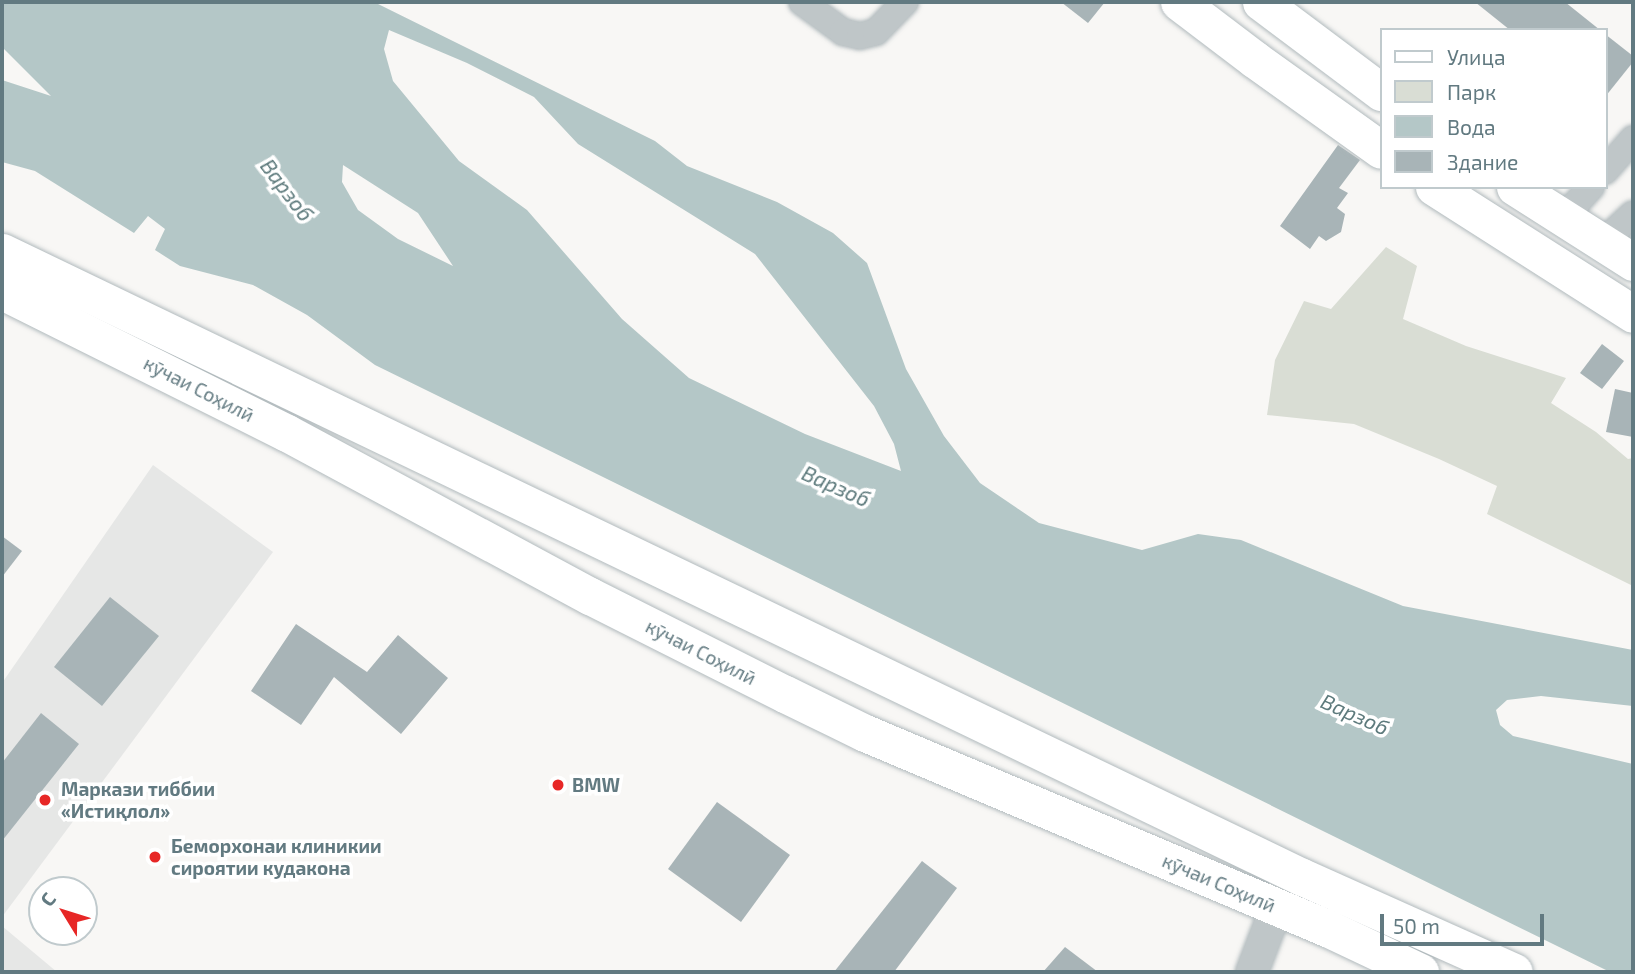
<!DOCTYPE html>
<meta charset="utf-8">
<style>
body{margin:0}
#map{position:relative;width:1635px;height:974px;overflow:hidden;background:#f8f7f5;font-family:"Exo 2",sans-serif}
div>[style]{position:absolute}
.built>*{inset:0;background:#e6e7e6}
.green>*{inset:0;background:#d9ddd4}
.water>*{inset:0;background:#b4c7c7}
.building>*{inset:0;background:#a8b4b7}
.roads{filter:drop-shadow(0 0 2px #b1babd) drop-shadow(0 0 2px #b1babd)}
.minor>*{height:26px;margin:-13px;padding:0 13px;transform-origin:13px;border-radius:13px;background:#bfc6c8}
.tertiary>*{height:32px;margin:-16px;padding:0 16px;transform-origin:16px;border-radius:16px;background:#bfc6c8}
.secondary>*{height:37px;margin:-18.5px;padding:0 18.5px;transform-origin:18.5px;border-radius:18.5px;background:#fff}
.dots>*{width:19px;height:19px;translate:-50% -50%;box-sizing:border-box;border:4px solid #fff;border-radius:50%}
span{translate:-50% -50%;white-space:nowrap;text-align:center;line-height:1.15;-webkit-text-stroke:7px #fff;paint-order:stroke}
.street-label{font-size:19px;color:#627a81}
.poi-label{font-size:19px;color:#627a81;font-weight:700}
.left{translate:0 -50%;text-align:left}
.water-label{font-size:21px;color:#5d7a7c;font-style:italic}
.frame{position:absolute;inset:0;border:4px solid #627a81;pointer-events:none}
.legend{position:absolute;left:1380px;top:28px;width:228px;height:161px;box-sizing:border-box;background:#fff;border:2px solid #c0cacd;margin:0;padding:9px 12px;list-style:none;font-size:21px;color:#627a81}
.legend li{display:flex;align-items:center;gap:14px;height:35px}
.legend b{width:35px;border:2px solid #c0cacd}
.north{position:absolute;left:28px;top:876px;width:70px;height:70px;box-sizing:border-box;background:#fff;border:2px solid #c0cacd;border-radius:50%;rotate:308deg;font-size:19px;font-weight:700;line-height:28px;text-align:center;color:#627a81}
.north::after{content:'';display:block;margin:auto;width:24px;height:32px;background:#e72726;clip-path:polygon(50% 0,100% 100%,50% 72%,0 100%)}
.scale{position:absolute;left:1380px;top:914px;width:164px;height:32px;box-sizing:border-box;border:4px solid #627a81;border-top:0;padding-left:9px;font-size:21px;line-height:24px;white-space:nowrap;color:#627a81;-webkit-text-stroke:5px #fff;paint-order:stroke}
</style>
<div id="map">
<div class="built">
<div style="clip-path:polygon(153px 465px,273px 552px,2px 917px,2px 683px)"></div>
<div style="clip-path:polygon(2px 926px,57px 972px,2px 972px)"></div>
</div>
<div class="green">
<div style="clip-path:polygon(1386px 247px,1417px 266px,1403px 319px,1466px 346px,1566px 378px,1551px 403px,1596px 432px,1628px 459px,1633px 458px,1633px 586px,1487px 514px,1497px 486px,1439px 459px,1354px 424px,1267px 415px,1275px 360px,1304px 301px,1331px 309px)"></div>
</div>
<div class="water">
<div style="clip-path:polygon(evenodd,2px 2px,374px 2px,655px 141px,687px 166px,777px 202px,833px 233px,867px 263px,906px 369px,944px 436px,980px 483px,1039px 523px,1142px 550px,1198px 534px,1241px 540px,1403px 606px,1633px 650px,1633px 706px,1541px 696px,1507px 700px,1496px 710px,1500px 725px,1513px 736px,1633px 764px,1633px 972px,1610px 972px,375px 365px,307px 315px,253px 285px,180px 266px,155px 250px,165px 229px,148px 216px,134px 233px,35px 171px,2px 162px,2px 80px,51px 96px,2px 47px,2px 2px,389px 30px,467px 63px,534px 97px,578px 144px,755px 254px,874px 406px,894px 444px,901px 471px,805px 434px,689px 378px,622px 319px,527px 210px,459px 161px,393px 81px,384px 49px,389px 30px,2px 2px,343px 165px,418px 213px,453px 266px,398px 239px,358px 210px,342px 182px,343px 165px)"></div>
</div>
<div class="building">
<div style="clip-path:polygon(1061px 2px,1105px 2px,1088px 23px)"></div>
<div style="clip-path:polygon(1475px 2px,1565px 2px,1600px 30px,1510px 30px)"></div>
<div style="clip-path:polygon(1605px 34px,1633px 56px,1633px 62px,1605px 97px)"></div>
<div style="clip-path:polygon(1338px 145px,1360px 160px,1339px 188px,1348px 193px,1337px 208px,1345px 214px,1341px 232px,1326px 241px,1319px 236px,1310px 249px,1280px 226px)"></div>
<div style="clip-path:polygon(1602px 344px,1624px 361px,1602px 389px,1580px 373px)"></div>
<div style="clip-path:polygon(1615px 389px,1633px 393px,1633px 437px,1606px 432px)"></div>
<div style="clip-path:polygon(2px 536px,22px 551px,2px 577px)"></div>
<div style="clip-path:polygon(110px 597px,159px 636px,102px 706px,54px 667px)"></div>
<div style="clip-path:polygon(296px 624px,367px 672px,398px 635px,448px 678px,401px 734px,334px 677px,301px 725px,251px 691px)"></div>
<div style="clip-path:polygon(41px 713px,79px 744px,2px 841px,2px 763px)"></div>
<div style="clip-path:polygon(717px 802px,790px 855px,741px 922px,668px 869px)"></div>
<div style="clip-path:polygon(922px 861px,957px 888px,894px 972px,834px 972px)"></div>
<div style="clip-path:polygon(1065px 947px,1098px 972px,1043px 972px)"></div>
</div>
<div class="roads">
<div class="minor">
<div style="left:802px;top:2px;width:51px;rotate:36.2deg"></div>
<div style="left:843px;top:32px;width:17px;rotate:13deg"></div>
<div style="left:860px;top:36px;width:16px;rotate:-14deg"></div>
<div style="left:876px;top:32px;width:42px;rotate:-46deg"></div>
<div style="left:1605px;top:171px;width:43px;rotate:-48.8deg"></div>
<div style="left:1563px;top:218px;width:42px;rotate:-47.9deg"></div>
<div style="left:1602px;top:243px;width:42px;rotate:-43.1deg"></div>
</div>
<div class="tertiary">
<div style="left:1252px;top:972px;width:93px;rotate:-69.2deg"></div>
</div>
<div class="secondary">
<div style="left:1179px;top:2px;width:94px;rotate:37.2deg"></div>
<div style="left:1254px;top:59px;width:156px;rotate:35.6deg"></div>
<div style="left:1261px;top:2px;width:150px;rotate:36.9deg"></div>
<div style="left:1434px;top:187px;width:236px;rotate:32.5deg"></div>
<div style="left:1515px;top:187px;width:140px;rotate:32.4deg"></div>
<div style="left:2px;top:252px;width:1442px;rotate:25.68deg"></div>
<div style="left:1302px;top:877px;width:232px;rotate:24.1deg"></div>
<div style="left:2px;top:291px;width:318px;rotate:26.5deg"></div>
<div style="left:287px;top:433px;width:344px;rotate:28.3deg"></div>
<div style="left:590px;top:596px;width:218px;rotate:26.7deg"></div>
<div style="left:785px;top:694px;width:89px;rotate:26deg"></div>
<div style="left:865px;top:733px;width:504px;rotate:22.9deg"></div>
<div style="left:1329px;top:929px;width:101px;rotate:25.3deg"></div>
</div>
</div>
<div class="dots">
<div style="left:558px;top:785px;background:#e72726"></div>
<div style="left:45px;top:800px;background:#e72726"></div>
<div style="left:155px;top:857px;background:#e72726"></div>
</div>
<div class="street-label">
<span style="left:199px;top:389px;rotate:27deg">кӯчаи Соҳилӣ</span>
<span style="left:701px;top:652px;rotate:27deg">кӯчаи Соҳилӣ</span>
<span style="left:1219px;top:883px;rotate:23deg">кӯчаи Соҳилӣ</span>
</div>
<div class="poi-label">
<span class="left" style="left:572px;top:785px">BMW</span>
<span class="left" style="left:61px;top:800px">Маркази тиббии<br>«Истиқлол»</span>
<span class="left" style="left:171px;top:857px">Беморхонаи клиникии<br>сироятии кудакона</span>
</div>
<div class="water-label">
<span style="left:287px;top:190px;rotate:53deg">Варзоб</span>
<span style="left:836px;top:486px;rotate:24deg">Варзоб</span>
<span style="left:1355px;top:714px;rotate:24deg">Варзоб</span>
</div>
<div class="frame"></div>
<ul class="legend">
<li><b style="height:9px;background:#fff"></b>Улица</li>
<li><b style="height:19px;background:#d9ddd4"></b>Парк</li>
<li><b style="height:19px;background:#b4c7c7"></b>Вода</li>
<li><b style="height:19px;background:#a8b4b7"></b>Здание</li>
</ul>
<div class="north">С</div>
<div class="scale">50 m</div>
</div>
